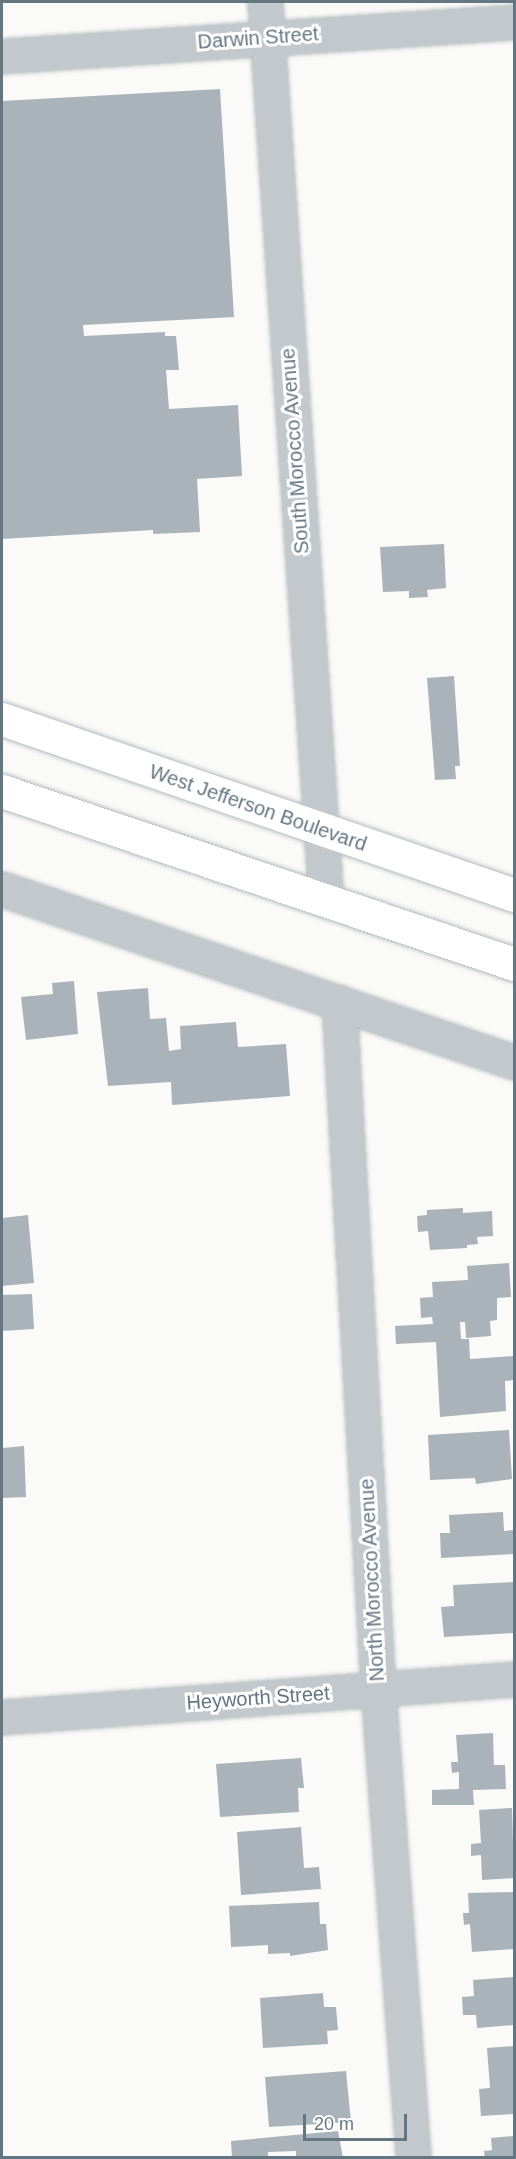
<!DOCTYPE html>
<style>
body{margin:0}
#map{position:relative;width:516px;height:2159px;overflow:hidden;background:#fafaf8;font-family:Arial,sans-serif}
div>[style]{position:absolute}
.building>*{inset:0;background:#aab3b9}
.roads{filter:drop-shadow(0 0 2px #b3babf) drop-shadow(0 0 2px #b3babf)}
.street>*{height:33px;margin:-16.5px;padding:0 16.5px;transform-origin:16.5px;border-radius:16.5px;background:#c3c8cc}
.secondary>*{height:33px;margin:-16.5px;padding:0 16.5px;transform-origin:16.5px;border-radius:16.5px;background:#fff}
span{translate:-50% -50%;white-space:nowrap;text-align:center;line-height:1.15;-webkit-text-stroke:6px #fff;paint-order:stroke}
.street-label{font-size:20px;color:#657683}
.frame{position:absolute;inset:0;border:3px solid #657683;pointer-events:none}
.scale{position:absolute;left:303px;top:2114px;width:104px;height:27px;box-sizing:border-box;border:3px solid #657683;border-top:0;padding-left:8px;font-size:18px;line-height:21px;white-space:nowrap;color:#657683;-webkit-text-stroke:4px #fff;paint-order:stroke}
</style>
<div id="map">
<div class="building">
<div style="clip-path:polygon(220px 89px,234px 317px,83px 325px,84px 336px,165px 332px,165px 336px,176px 336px,179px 370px,166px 370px,169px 409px,238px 405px,242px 476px,197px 479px,200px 532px,153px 534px,153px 530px,2px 539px,2px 101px)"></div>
<div style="clip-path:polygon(444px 544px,446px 588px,427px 590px,428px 597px,409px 598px,409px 591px,383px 592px,380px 547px)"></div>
<div style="clip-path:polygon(454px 676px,460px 766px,455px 766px,456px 779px,435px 780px,427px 678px)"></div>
<div style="clip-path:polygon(74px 981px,78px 1034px,26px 1040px,21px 997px,53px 994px,52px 983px)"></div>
<div style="clip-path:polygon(148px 988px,150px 1019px,166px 1018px,169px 1051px,181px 1049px,180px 1026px,236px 1022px,238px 1047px,286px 1044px,290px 1096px,172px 1105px,171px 1082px,108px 1086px,97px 992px)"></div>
<div style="clip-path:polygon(463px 1208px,463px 1213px,492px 1211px,493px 1236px,477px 1237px,478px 1244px,467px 1245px,467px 1248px,430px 1250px,428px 1231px,418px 1232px,417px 1216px,427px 1215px,427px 1210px)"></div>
<div style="clip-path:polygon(28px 1215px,34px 1283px,2px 1286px,2px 1218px)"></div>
<div style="clip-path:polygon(509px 1263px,511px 1297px,497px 1298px,497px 1320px,490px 1321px,491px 1336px,466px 1338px,465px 1322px,460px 1322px,461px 1339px,469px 1339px,470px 1359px,514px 1356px,514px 1380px,505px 1381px,506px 1411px,440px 1417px,436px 1342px,396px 1344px,395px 1326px,433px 1324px,432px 1317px,421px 1318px,420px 1298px,433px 1297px,432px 1282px,468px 1280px,467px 1266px)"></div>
<div style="clip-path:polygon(32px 1294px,34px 1329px,2px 1331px,2px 1295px)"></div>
<div style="clip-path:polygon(509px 1430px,512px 1479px,476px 1484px,475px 1478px,430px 1480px,428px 1435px)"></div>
<div style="clip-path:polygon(24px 1446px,26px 1497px,2px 1498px,2px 1448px)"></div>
<div style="clip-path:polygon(503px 1512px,504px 1531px,514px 1530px,514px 1554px,441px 1558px,440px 1533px,450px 1533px,449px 1515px)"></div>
<div style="clip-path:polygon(514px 1582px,514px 1633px,444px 1637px,441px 1607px,454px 1606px,453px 1585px)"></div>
<div style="clip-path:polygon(493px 1733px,494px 1765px,505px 1765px,506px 1789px,473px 1790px,474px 1805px,432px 1805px,432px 1790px,459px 1789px,459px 1772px,452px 1773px,451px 1762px,458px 1762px,456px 1735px)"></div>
<div style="clip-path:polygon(301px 1758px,304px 1788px,298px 1788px,299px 1812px,220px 1817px,216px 1764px)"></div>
<div style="clip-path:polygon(512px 1808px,514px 1878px,482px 1880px,481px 1855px,471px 1856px,471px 1844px,481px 1843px,479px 1810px)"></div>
<div style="clip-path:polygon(301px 1827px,304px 1868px,319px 1867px,321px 1889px,241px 1895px,237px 1832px)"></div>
<div style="clip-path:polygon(514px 1892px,514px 1949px,472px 1952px,470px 1924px,464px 1925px,463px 1913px,469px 1913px,468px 1893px)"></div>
<div style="clip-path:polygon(319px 1902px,320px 1924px,326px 1924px,328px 1950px,290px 1956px,290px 1953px,268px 1954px,268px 1945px,231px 1947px,229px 1906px)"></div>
<div style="clip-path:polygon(514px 1977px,514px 2025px,477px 2028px,476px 2015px,463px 2015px,462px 1997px,474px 1996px,473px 1980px)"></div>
<div style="clip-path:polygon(323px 1993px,324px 2007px,336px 2007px,338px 2030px,327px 2031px,328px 2044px,263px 2048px,260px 1998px)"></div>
<div style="clip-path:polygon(514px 2046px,514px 2114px,481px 2116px,479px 2089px,490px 2088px,487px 2048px)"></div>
<div style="clip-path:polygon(346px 2071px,351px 2122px,269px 2127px,265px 2077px)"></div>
<div style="clip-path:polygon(338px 2131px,343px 2158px,296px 2158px,296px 2151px,268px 2152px,268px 2158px,232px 2158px,231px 2141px)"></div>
<div style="clip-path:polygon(514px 2136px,514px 2158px,485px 2158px,484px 2151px,492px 2150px,491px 2138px)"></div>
</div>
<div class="roads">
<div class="street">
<div style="left:265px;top:2px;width:901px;rotate:86.12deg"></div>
<div style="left:2px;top:56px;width:513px;rotate:-3.8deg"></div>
<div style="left:2px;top:889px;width:540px;rotate:18.67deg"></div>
<div style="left:339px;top:1002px;width:688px;rotate:86.75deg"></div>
<div style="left:378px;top:1689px;width:470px;rotate:85.7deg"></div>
<div style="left:2px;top:1717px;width:513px;rotate:-4.24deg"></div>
</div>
<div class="secondary">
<div style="left:2px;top:719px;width:541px;rotate:18.97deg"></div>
<div style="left:2px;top:791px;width:540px;rotate:18.67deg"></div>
</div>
</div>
<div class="street-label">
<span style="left:258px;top:38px;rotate:-4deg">Darwin Street</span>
<span style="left:295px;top:451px;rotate:-94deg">South Morocco Avenue</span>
<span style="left:258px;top:808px;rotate:19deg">West Jefferson Boulevard</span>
<span style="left:372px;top:1580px;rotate:-93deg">North Morocco Avenue</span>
<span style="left:258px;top:1698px;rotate:-4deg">Heyworth Street</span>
</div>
<div class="frame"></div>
<div class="scale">20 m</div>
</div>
